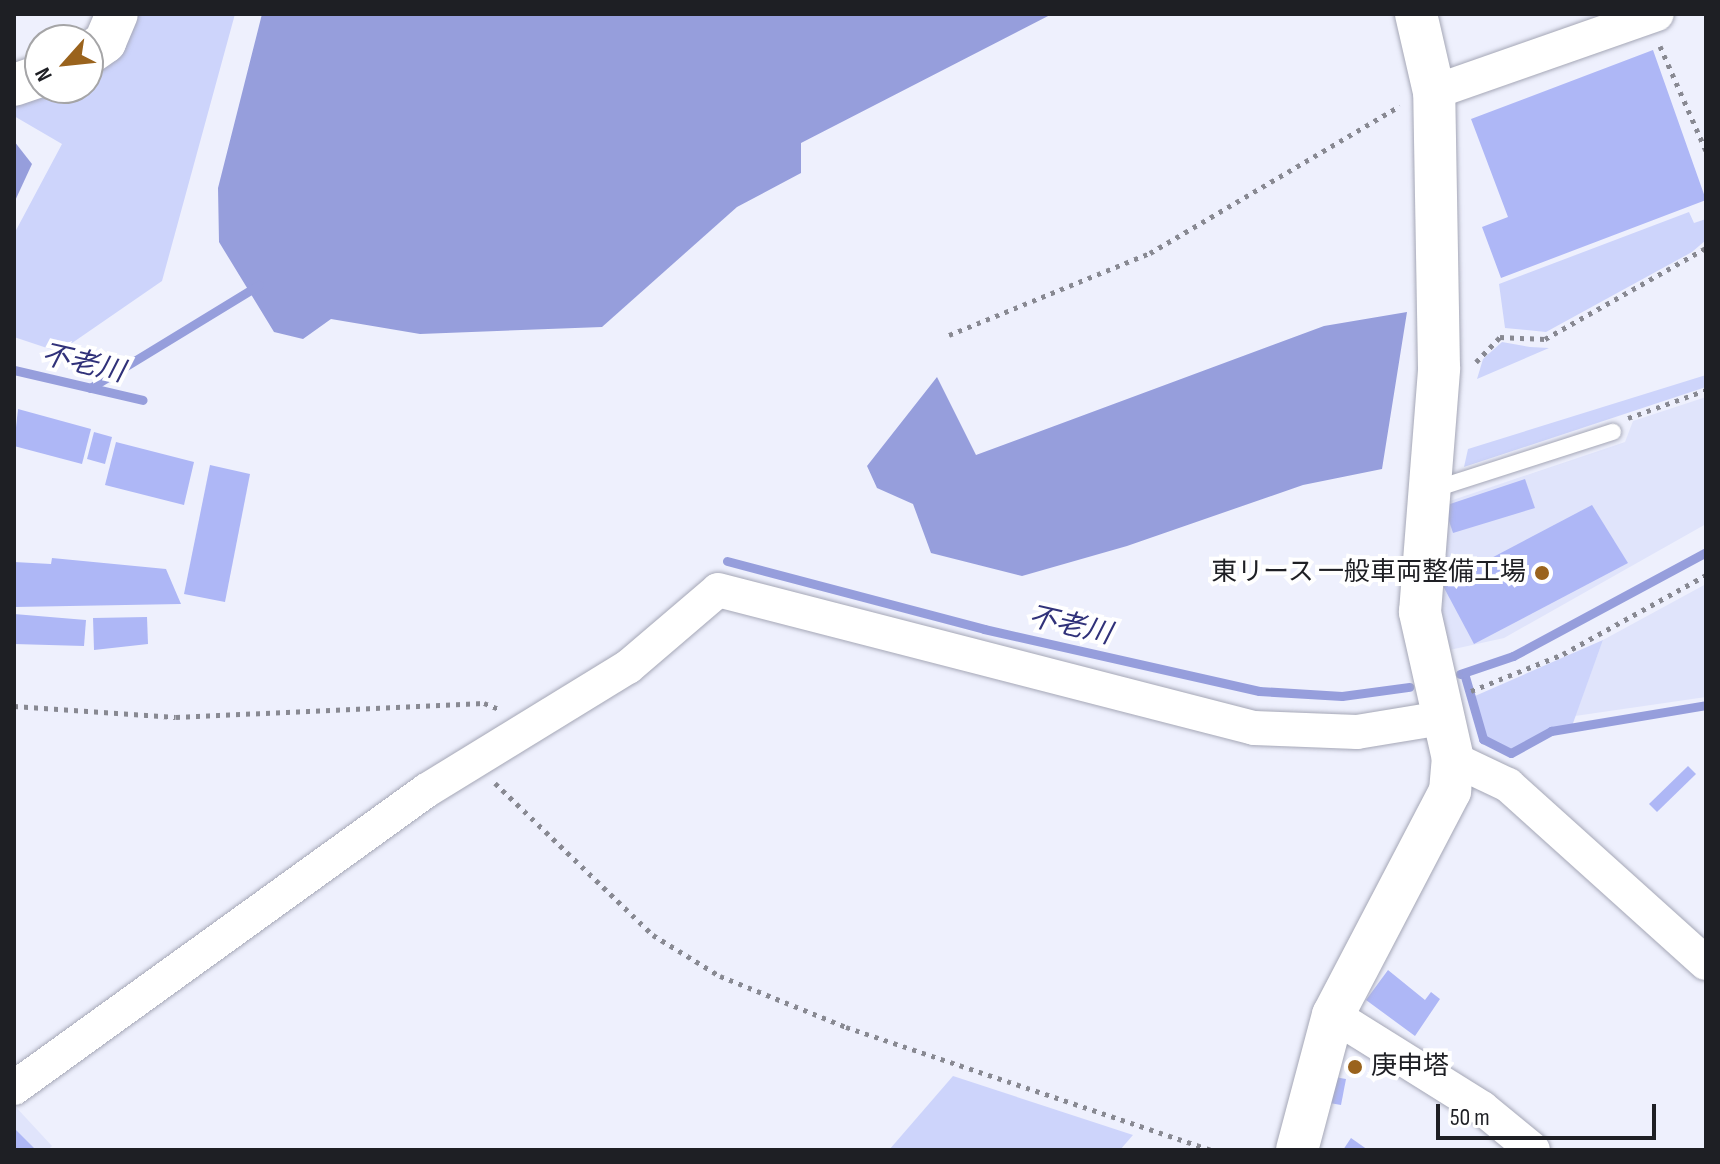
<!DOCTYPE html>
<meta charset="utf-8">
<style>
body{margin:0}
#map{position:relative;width:1720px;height:1164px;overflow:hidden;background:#eef0fd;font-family:"Sofia Sans Condensed","Noto Sans JP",sans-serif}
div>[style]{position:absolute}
.built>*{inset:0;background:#e0e4fb}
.green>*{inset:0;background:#cdd4fb}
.water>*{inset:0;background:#969edc}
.stream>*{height:9px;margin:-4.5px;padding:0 4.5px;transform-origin:4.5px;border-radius:4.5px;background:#969edc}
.building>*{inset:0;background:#aeb7f6}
.path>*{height:5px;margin-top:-2.5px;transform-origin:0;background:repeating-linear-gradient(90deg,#888992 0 4px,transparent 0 10px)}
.roads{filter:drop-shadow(0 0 2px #a5a7b6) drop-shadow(0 0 2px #a5a7b6)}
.service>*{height:16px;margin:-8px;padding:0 8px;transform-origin:8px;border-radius:8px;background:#fff}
.minor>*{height:34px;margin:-17px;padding:0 17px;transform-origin:17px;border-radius:17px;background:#fff}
.tertiary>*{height:42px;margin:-21px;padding:0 21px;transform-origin:21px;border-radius:21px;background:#fff}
.dots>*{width:22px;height:22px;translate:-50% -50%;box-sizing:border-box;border:4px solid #fff;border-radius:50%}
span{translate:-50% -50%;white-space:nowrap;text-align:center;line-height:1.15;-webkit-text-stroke:8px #fff;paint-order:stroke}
.poi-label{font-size:26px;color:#1e1f24}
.right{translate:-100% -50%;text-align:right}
.left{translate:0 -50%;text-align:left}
.water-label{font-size:28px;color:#31327a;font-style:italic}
.frame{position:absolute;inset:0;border:16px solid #1e1f24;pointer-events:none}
.north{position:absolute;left:24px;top:24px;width:80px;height:80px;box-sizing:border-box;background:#fff;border:2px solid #a5a5a7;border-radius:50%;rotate:243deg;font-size:22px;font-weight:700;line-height:32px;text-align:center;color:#1e1f24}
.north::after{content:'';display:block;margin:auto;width:28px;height:36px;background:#9a631d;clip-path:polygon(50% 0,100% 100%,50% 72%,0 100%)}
.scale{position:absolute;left:1436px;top:1104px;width:220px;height:36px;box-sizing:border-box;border:4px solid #1e1f24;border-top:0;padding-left:10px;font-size:24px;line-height:28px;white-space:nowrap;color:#1e1f24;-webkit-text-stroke:6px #fff;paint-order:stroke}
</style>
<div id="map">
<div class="built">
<div style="clip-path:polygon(1706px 397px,1706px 524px,1504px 638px,1445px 651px,1437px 600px,1441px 504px,1625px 442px,1633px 421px)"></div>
<div style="clip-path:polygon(1706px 584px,1706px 697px,1575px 716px,1603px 640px)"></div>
<div style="clip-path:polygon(14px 1105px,52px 1146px,48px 1150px,14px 1150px)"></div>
</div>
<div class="green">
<div style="clip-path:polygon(135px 14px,235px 14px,162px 281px,59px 352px,14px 337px,14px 234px,62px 144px,14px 116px,14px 99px,48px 88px,88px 88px,88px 72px)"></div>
<div style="clip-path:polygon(1689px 212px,1694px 223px,1706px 219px,1706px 240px,1692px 252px,1546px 332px,1505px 328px,1499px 284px)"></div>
<div style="clip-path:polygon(1502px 342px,1530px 347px,1549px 348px,1477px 379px,1483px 359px)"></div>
<div style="clip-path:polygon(1706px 375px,1706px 387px,1464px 467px,1468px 449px)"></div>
<div style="clip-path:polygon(1603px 640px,1572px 726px,1511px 750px,1486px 737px,1475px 696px)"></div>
<div style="clip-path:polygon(953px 1076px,1133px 1135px,1120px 1150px,889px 1150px)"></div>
</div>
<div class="water">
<div style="clip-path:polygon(262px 14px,1052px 14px,801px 143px,801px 173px,737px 207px,602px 327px,420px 334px,331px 319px,303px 339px,274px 332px,219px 242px,218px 188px)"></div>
<div style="clip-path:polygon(14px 141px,32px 164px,14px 203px)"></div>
<div style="clip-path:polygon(1407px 312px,1382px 469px,1303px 485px,1127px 546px,1022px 576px,931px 553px,913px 504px,877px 488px,867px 466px,937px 377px,976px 455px,1324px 326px)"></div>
</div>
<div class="stream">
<div style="left:14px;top:370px;width:132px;rotate:13.1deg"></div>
<div style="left:90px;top:388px;width:198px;rotate:-31.4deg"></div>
<div style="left:727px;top:561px;width:266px;rotate:14.8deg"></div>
<div style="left:984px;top:629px;width:282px;rotate:12.7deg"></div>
<div style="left:1259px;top:691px;width:83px;rotate:3.4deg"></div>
<div style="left:1342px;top:696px;width:68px;rotate:-7.7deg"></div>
<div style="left:1464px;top:673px;width:69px;rotate:73.9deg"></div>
<div style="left:1483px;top:739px;width:31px;rotate:27deg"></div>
<div style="left:1511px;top:753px;width:46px;rotate:-28.8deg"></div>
<div style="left:1551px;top:731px;width:157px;rotate:-9.5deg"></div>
<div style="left:1460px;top:674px;width:56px;rotate:-18.8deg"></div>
<div style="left:1513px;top:656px;width:219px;rotate:-28.3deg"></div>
</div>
<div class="building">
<div style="clip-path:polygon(1653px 50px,1706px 200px,1501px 278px,1482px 227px,1508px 217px,1471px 119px)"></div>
<div style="clip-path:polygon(18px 409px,91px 429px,82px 464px,14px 446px)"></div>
<div style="clip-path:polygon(94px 432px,112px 437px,105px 464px,87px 459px)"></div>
<div style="clip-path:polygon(116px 442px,194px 462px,184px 505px,105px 485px)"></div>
<div style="clip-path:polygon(210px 465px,250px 474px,225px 602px,184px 594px)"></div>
<div style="clip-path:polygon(1525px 479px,1535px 508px,1453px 533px,1444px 506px)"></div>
<div style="clip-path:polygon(1592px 505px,1628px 563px,1474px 644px,1442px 584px)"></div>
<div style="clip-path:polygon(52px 558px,166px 569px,181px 604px,14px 607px,14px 562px,51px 564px)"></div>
<div style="clip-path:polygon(14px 614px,86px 620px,84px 646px,14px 644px)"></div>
<div style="clip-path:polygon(147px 617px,148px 644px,94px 650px,93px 618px)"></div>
<div style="clip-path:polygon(1688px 766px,1696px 774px,1657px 812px,1649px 804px)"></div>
<div style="clip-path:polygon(1388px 970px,1425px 1000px,1431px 992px,1440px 999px,1415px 1036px,1366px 1000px)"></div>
<div style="clip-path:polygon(1329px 1076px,1346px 1079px,1341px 1105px,1324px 1102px)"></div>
<div style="clip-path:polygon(14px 1128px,36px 1150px,14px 1150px)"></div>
<div style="clip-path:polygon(1351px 1138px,1368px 1150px,1343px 1150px)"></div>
</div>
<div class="path">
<div style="left:1660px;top:46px;width:115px;rotate:66.3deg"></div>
<div style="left:949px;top:335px;width:217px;rotate:-22.2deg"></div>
<div style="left:1150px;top:253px;width:290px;rotate:-30.5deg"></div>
<div style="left:1476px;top:362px;width:35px;rotate:-46deg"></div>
<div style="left:1500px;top:337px;width:45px;rotate:2.5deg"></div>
<div style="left:1545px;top:339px;width:185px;rotate:-29.5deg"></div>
<div style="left:1628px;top:418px;width:83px;rotate:-19.7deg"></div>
<div style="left:1471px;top:691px;width:99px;rotate:-21.9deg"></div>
<div style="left:1563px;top:654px;width:163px;rotate:-28.9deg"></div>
<div style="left:14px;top:706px;width:162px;rotate:3.9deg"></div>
<div style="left:176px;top:717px;width:308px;rotate:-2.6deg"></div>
<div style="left:484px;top:703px;width:18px;rotate:22deg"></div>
<div style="left:495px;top:783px;width:219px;rotate:43.9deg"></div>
<div style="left:653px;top:935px;width:79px;rotate:31.5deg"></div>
<div style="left:720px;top:976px;width:136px;rotate:22deg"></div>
<div style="left:846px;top:1027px;width:385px;rotate:18.6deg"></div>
</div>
<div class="roads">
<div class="service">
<div style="left:1432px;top:490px;width:190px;rotate:-17.8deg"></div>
</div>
<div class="minor">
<div style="left:1434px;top:92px;width:236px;rotate:-19.3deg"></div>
<div style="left:1453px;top:759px;width:61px;rotate:25.3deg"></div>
<div style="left:1508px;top:785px;width:266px;rotate:42deg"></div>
<div style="left:1333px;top:1015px;width:176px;rotate:32deg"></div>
<div style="left:1482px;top:1108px;width:66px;rotate:39.5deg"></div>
<div style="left:14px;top:1088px;width:509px;rotate:-35.81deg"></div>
<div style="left:427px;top:790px;width:236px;rotate:-31.5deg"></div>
<div style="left:628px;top:667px;width:118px;rotate:-40.5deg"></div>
<div style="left:718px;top:590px;width:553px;rotate:14.44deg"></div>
<div style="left:1254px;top:728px;width:103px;rotate:2.2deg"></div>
<div style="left:1357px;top:732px;width:86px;rotate:-9.4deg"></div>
</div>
<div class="tertiary">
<div style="left:88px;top:54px;width:21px;rotate:-35deg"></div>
<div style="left:105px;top:42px;width:30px;rotate:-67deg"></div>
<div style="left:14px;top:85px;width:28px;rotate:-19deg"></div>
<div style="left:1297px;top:1150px;width:140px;rotate:-75.1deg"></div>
<div style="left:1333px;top:1015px;width:253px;rotate:-62.4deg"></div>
<div style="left:1450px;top:791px;width:32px;rotate:-85deg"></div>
<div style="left:1453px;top:759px;width:151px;rotate:-102.7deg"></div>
<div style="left:1420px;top:612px;width:245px;rotate:-85.5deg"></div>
<div style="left:1439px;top:368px;width:276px;rotate:-91deg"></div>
<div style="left:1434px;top:92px;width:80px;rotate:-103deg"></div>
</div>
</div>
<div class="dots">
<div style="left:1542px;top:573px;background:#9a631d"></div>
<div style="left:1355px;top:1067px;background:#9a631d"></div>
</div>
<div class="poi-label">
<span class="right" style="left:1526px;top:573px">東リース 一般車両整備工場</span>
<span class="left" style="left:1371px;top:1067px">庚申塔</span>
</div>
<div class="water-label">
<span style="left:83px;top:364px;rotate:13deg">不老川</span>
<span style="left:1070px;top:626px;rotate:13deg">不老川</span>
</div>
<div class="frame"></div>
<div class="north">N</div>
<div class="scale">50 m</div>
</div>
